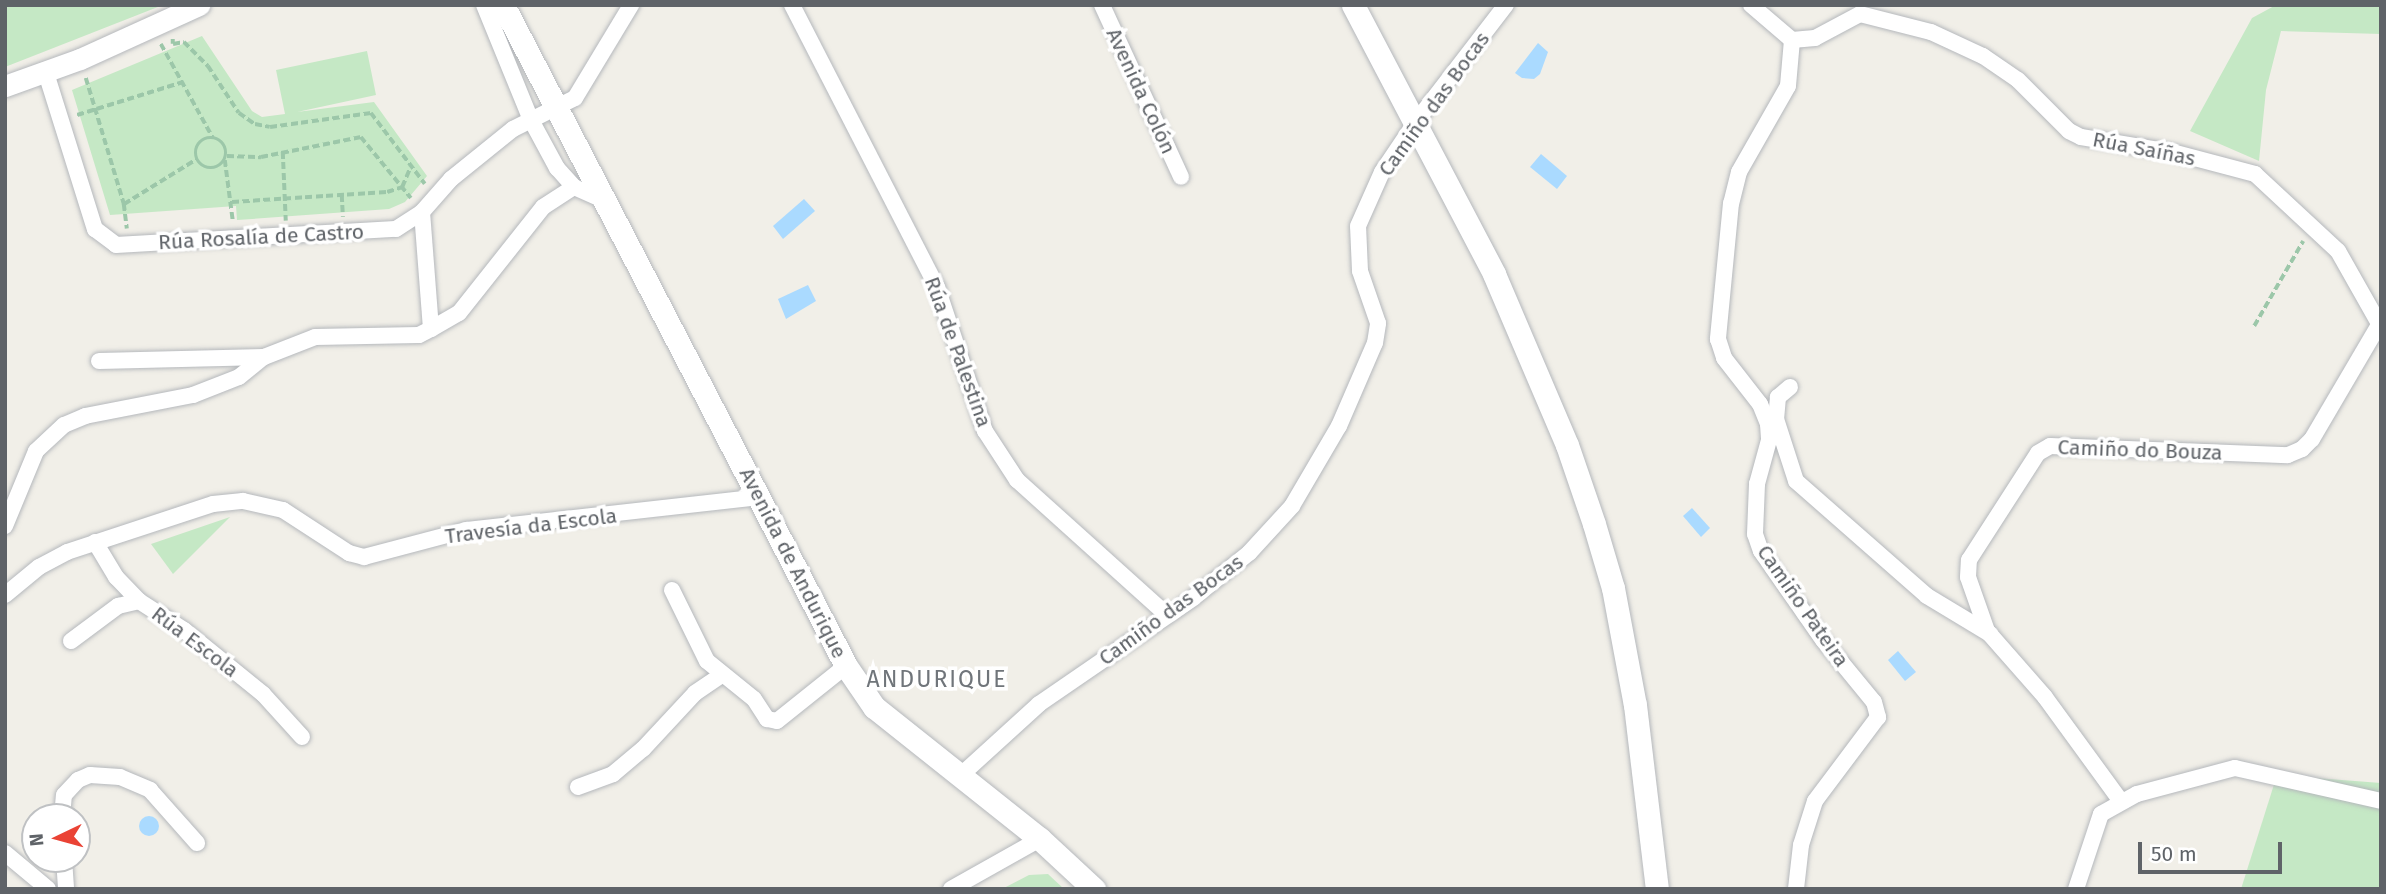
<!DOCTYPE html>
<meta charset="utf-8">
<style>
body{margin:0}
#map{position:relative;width:2386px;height:894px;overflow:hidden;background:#f1efe8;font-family:"Fira Sans",sans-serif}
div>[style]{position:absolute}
.green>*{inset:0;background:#c5e8c5}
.water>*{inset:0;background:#aadaff}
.round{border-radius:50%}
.path>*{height:3.5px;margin-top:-1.75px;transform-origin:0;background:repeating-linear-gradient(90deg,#9cc7a9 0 7px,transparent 0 10.5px)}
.path>.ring{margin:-1.75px;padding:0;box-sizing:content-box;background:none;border:3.5px solid #9cc7a9;border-radius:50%}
.roads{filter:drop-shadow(0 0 2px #b5b8bc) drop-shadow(0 0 2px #b5b8bc)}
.minor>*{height:16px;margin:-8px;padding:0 8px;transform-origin:8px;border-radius:8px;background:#fff}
.tertiary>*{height:21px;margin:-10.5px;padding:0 10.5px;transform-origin:10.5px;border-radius:10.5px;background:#fff}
.secondary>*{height:23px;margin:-11.5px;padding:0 11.5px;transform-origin:11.5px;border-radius:11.5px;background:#fff}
span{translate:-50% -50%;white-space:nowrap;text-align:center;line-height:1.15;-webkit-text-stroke:7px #fff;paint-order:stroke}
.street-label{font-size:21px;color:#5f6368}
.neighbourhood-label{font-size:23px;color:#70757a;letter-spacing:2px}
.frame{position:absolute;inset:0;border:7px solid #5f6368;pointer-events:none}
.north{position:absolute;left:21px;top:803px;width:70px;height:70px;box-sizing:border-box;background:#fff;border:2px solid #bfc1c3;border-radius:50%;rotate:265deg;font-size:19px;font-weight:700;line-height:28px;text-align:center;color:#5f6368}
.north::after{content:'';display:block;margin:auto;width:24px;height:32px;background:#ea4335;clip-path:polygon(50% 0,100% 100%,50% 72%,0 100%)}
.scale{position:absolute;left:2138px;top:842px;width:144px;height:32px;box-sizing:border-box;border:4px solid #5f6368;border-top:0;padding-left:9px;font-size:21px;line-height:24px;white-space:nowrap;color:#5f6368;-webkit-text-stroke:5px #fff;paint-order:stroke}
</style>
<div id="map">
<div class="green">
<div style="clip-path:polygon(5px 5px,163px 5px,5px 67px)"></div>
<div style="clip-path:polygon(2276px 5px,2381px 5px,2381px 34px,2281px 31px,2266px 90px,2259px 161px,2190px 131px,2252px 18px)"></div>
<div style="clip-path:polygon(202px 36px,252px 111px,262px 117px,285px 114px,276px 70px,367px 51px,376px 95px,297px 112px,374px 102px,427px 176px,405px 202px,389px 209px,237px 220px,236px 206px,110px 215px,72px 90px)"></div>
<div style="clip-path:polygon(230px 517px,173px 574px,151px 544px)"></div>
<div style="clip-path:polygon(2277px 775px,2381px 783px,2381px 889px,2241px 889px)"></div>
<div style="clip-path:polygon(1048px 874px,1064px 889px,1002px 889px,1029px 875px)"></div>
</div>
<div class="water">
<div style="clip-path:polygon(1538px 43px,1548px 52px,1540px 74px,1534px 79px,1522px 78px,1515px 73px)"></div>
<div style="clip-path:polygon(1541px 154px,1567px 176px,1557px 189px,1530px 167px)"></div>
<div style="clip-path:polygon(804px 199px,815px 211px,783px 239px,773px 226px)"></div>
<div style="clip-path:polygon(808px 285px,816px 301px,786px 319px,778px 299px)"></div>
<div style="clip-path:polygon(1692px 508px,1710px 528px,1701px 537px,1683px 516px)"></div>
<div style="clip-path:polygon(1898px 651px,1916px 672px,1905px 681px,1888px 660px)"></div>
<div class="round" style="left:139px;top:816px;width:20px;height:20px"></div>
</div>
<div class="path">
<div style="left:173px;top:39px;width:5px;rotate:90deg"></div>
<div style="left:173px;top:44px;width:11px;rotate:-10deg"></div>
<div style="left:184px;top:42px;width:34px;rotate:45deg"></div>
<div style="left:208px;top:66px;width:56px;rotate:56.6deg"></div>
<div style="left:239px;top:113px;width:19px;rotate:35deg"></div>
<div style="left:255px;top:124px;width:15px;rotate:11deg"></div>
<div style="left:270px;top:127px;width:102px;rotate:-7.9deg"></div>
<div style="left:371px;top:113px;width:89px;rotate:52.7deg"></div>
<div style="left:161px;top:44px;width:107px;rotate:61deg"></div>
<div style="left:86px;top:78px;width:132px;rotate:73.2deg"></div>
<div style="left:124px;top:204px;width:25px;rotate:83deg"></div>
<div style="left:77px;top:115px;width:111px;rotate:-17.3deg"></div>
<div class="ring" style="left:196px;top:138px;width:26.5px;height:26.5px"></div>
<div style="left:283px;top:152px;width:69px;rotate:87.5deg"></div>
<div style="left:227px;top:156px;width:34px;rotate:2deg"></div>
<div style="left:261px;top:157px;width:102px;rotate:-11.3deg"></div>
<div style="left:361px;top:137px;width:79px;rotate:50.7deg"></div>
<div style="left:225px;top:160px;width:62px;rotate:82.5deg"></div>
<div style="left:342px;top:195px;width:22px;rotate:87deg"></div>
<div style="left:232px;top:202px;width:155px;rotate:-3.7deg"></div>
<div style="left:387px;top:192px;width:16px;rotate:-18deg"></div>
<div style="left:402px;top:187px;width:21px;rotate:-67deg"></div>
<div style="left:124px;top:204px;width:86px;rotate:-31.7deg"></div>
<div style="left:2254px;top:326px;width:98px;rotate:-60deg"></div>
</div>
<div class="roads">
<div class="minor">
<div style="left:484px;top:5px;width:124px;rotate:67.8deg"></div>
<div style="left:531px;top:120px;width:55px;rotate:61.6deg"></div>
<div style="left:557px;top:168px;width:25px;rotate:48deg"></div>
<div style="left:574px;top:187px;width:32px;rotate:24deg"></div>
<div style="left:792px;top:5px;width:317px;rotate:62.8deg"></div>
<div style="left:937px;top:287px;width:152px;rotate:71.6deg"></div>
<div style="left:985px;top:431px;width:59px;rotate:56.9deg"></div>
<div style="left:1017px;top:480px;width:202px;rotate:42deg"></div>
<div style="left:1102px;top:5px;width:189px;rotate:65.3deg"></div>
<div style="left:1751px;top:5px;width:54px;rotate:40.5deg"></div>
<div style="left:1792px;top:40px;width:46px;rotate:95deg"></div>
<div style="left:1788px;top:86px;width:99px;rotate:119.7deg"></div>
<div style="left:1739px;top:172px;width:32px;rotate:104deg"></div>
<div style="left:1731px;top:203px;width:137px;rotate:95.5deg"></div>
<div style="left:1718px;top:339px;width:20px;rotate:72deg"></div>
<div style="left:1724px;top:358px;width:58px;rotate:52deg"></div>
<div style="left:1760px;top:404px;width:22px;rotate:68deg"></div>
<div style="left:1768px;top:424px;width:16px;rotate:86deg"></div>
<div style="left:1769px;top:440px;width:46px;rotate:105.3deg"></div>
<div style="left:1757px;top:484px;width:50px;rotate:92.3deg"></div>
<div style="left:1755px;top:534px;width:18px;rotate:71deg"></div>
<div style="left:1761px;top:551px;width:108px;rotate:55.1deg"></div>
<div style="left:1823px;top:640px;width:80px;rotate:50.6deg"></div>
<div style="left:1874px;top:702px;width:16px;rotate:75deg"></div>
<div style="left:1878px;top:717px;width:105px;rotate:126.9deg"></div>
<div style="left:1815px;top:801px;width:46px;rotate:107.7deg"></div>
<div style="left:1801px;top:845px;width:44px;rotate:96.5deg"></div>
<div style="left:1792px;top:40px;width:23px;rotate:-5deg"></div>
<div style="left:1815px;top:38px;width:51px;rotate:-28.1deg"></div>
<div style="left:1860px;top:14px;width:73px;rotate:14.2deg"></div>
<div style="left:1931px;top:32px;width:57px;rotate:24.8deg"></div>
<div style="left:1983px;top:56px;width:42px;rotate:34.4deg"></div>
<div style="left:2018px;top:80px;width:72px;rotate:45deg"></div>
<div style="left:2069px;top:131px;width:13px;rotate:27deg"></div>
<div style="left:2081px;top:137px;width:92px;rotate:9.4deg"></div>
<div style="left:2172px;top:152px;width:86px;rotate:14.8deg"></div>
<div style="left:2255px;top:174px;width:113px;rotate:42.9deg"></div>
<div style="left:2338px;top:251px;width:87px;rotate:60.5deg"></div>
<div style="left:46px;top:73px;width:164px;rotate:72.6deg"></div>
<div style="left:95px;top:229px;width:26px;rotate:37deg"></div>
<div style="left:116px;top:245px;width:280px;rotate:-3.3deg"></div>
<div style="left:396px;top:229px;width:31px;rotate:-33deg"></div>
<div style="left:422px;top:212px;width:44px;rotate:-48.7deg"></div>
<div style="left:451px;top:179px;width:80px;rotate:-38.9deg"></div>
<div style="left:513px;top:129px;width:69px;rotate:-26.6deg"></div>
<div style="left:575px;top:98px;width:109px;rotate:-58.9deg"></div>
<div style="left:431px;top:329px;width:32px;rotate:-30deg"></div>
<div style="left:459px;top:313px;width:135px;rotate:-51.6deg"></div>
<div style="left:543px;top:207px;width:37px;rotate:-33deg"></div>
<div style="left:99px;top:361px;width:165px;rotate:-1.4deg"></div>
<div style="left:264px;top:357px;width:55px;rotate:-21.4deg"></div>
<div style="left:315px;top:337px;width:104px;rotate:-1.1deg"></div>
<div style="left:419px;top:335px;width:13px;rotate:-27deg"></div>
<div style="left:431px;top:329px;width:117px;rotate:-94.4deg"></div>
<div style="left:1790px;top:387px;width:16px;rotate:140deg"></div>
<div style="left:1778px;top:397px;width:22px;rotate:95deg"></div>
<div style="left:1776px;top:419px;width:65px;rotate:72.1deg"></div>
<div style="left:1796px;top:481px;width:174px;rotate:41.3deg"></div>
<div style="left:1927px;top:596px;width:74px;rotate:31.1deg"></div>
<div style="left:5px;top:526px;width:81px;rotate:-67.5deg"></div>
<div style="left:36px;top:451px;width:38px;rotate:-43deg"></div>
<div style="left:64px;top:425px;width:23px;rotate:-23deg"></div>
<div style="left:85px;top:416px;width:110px;rotate:-11deg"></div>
<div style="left:193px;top:395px;width:49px;rotate:-21.4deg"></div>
<div style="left:239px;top:377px;width:32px;rotate:-39deg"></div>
<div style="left:95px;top:542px;width:41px;rotate:59deg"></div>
<div style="left:116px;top:577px;width:33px;rotate:46deg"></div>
<div style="left:139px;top:601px;width:54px;rotate:32.8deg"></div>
<div style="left:184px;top:630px;width:102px;rotate:39deg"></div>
<div style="left:263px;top:694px;width:58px;rotate:47.8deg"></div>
<div style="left:672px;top:590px;width:79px;rotate:63.8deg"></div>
<div style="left:707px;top:661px;width:60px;rotate:39deg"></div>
<div style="left:754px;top:699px;width:24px;rotate:57deg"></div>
<div style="left:767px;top:719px;width:10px;rotate:11deg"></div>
<div style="left:777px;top:721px;width:88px;rotate:-38.6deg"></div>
<div style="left:5px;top:595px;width:44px;rotate:-39.5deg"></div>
<div style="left:39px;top:567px;width:32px;rotate:-28deg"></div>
<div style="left:67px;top:552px;width:154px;rotate:-18.2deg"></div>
<div style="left:213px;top:504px;width:30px;rotate:-6deg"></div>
<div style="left:243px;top:501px;width:41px;rotate:12.7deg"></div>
<div style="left:283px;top:510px;width:79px;rotate:33.1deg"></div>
<div style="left:349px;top:553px;width:16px;rotate:15deg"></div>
<div style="left:364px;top:557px;width:106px;rotate:-14.8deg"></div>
<div style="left:466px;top:530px;width:294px;rotate:-6.4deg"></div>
<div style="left:71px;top:641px;width:59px;rotate:-36.7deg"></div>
<div style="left:118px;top:606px;width:22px;rotate:-13deg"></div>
<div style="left:960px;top:776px;width:107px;rotate:-42.3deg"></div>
<div style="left:1039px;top:704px;width:187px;rotate:-34.5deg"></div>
<div style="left:1193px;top:598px;width:72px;rotate:-38.8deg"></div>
<div style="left:1249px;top:553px;width:64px;rotate:-47.5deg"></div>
<div style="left:1292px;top:506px;width:93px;rotate:-59.6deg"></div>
<div style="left:1339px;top:426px;width:90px;rotate:-66.6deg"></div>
<div style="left:1375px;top:343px;width:20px;rotate:-81deg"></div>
<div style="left:1378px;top:323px;width:55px;rotate:-109.1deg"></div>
<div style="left:1360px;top:271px;width:45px;rotate:-92.5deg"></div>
<div style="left:1358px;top:226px;width:59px;rotate:-66deg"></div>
<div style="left:1382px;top:172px;width:59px;rotate:-56deg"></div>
<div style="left:1415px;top:123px;width:149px;rotate:-52.4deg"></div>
<div style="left:578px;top:787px;width:37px;rotate:-20deg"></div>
<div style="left:613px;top:774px;width:39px;rotate:-40deg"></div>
<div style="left:643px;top:749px;width:76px;rotate:-47.1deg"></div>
<div style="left:695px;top:693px;width:30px;rotate:-34deg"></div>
<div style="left:2120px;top:800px;width:127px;rotate:-126.1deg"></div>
<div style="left:2045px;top:697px;width:88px;rotate:-131.3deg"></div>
<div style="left:1987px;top:631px;width:57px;rotate:-109.4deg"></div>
<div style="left:1968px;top:577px;width:17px;rotate:-87deg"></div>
<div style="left:1969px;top:560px;width:127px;rotate:-57.2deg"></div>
<div style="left:2038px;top:453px;width:14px;rotate:-30deg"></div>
<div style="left:2050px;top:446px;width:238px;rotate:2.2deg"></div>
<div style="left:2288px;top:455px;width:15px;rotate:-23deg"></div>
<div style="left:2302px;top:449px;width:14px;rotate:-45deg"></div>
<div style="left:2312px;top:439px;width:132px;rotate:-59.6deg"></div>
<div style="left:62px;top:817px;width:22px;rotate:-85deg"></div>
<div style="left:64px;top:795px;width:21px;rotate:-47deg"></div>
<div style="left:78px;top:780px;width:13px;rotate:-23deg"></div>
<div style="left:90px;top:775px;width:30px;rotate:4deg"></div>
<div style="left:120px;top:777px;width:33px;rotate:23deg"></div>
<div style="left:150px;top:790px;width:71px;rotate:48.4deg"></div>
<div style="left:5px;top:853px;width:56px;rotate:39.9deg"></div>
<div style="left:64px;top:859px;width:30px;rotate:86deg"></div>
<div style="left:951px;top:889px;width:102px;rotate:-29.3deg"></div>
<div style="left:2076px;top:889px;width:79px;rotate:-71.6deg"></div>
<div style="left:2101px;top:814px;width:41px;rotate:-29.1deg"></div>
<div style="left:2137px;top:794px;width:101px;rotate:-14.9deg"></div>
<div style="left:2235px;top:768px;width:150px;rotate:12.7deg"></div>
</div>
<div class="tertiary">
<div style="left:5px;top:86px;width:80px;rotate:-19.8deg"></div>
<div style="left:80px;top:59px;width:131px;rotate:-24.4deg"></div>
</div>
<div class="secondary">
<div style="left:503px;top:5px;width:745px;rotate:62.57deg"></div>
<div style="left:846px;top:666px;width:50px;rotate:55.7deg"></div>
<div style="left:874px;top:707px;width:212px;rotate:38.5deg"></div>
<div style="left:1040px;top:839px;width:74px;rotate:42.8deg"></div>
<div style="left:1353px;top:5px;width:304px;rotate:62.3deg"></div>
<div style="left:1494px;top:274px;width:186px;rotate:66.9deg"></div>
<div style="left:1567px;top:445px;width:83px;rotate:71.1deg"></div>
<div style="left:1594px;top:524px;width:67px;rotate:73.5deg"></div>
<div style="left:1613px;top:588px;width:119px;rotate:79.4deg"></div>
<div style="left:1635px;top:705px;width:185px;rotate:83.2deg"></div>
</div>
</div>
<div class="street-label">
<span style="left:1141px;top:91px;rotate:65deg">Avenida Colón</span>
<span style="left:1434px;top:104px;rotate:-54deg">Camiño das Bocas</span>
<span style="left:2144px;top:149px;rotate:11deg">Rúa Saíñas</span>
<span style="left:261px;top:237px;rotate:-3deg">Rúa Rosalía de Castro</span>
<span style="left:958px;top:352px;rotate:70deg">Rúa de Palestina</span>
<span style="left:2140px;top:450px;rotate:2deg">Camiño do Bouza</span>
<span style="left:531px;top:526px;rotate:-7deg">Travesía da Escola</span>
<span style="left:793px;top:563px;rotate:63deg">Avenida de Andurique</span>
<span style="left:1803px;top:606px;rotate:55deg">Camiño Pateira</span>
<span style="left:1171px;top:610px;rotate:-36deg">Camiño das Bocas</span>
<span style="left:195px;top:642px;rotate:37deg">Rúa Escola</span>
</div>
<div class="neighbourhood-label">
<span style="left:937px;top:679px">ANDURIQUE</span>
</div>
<div class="frame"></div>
<div class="north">N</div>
<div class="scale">50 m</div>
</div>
